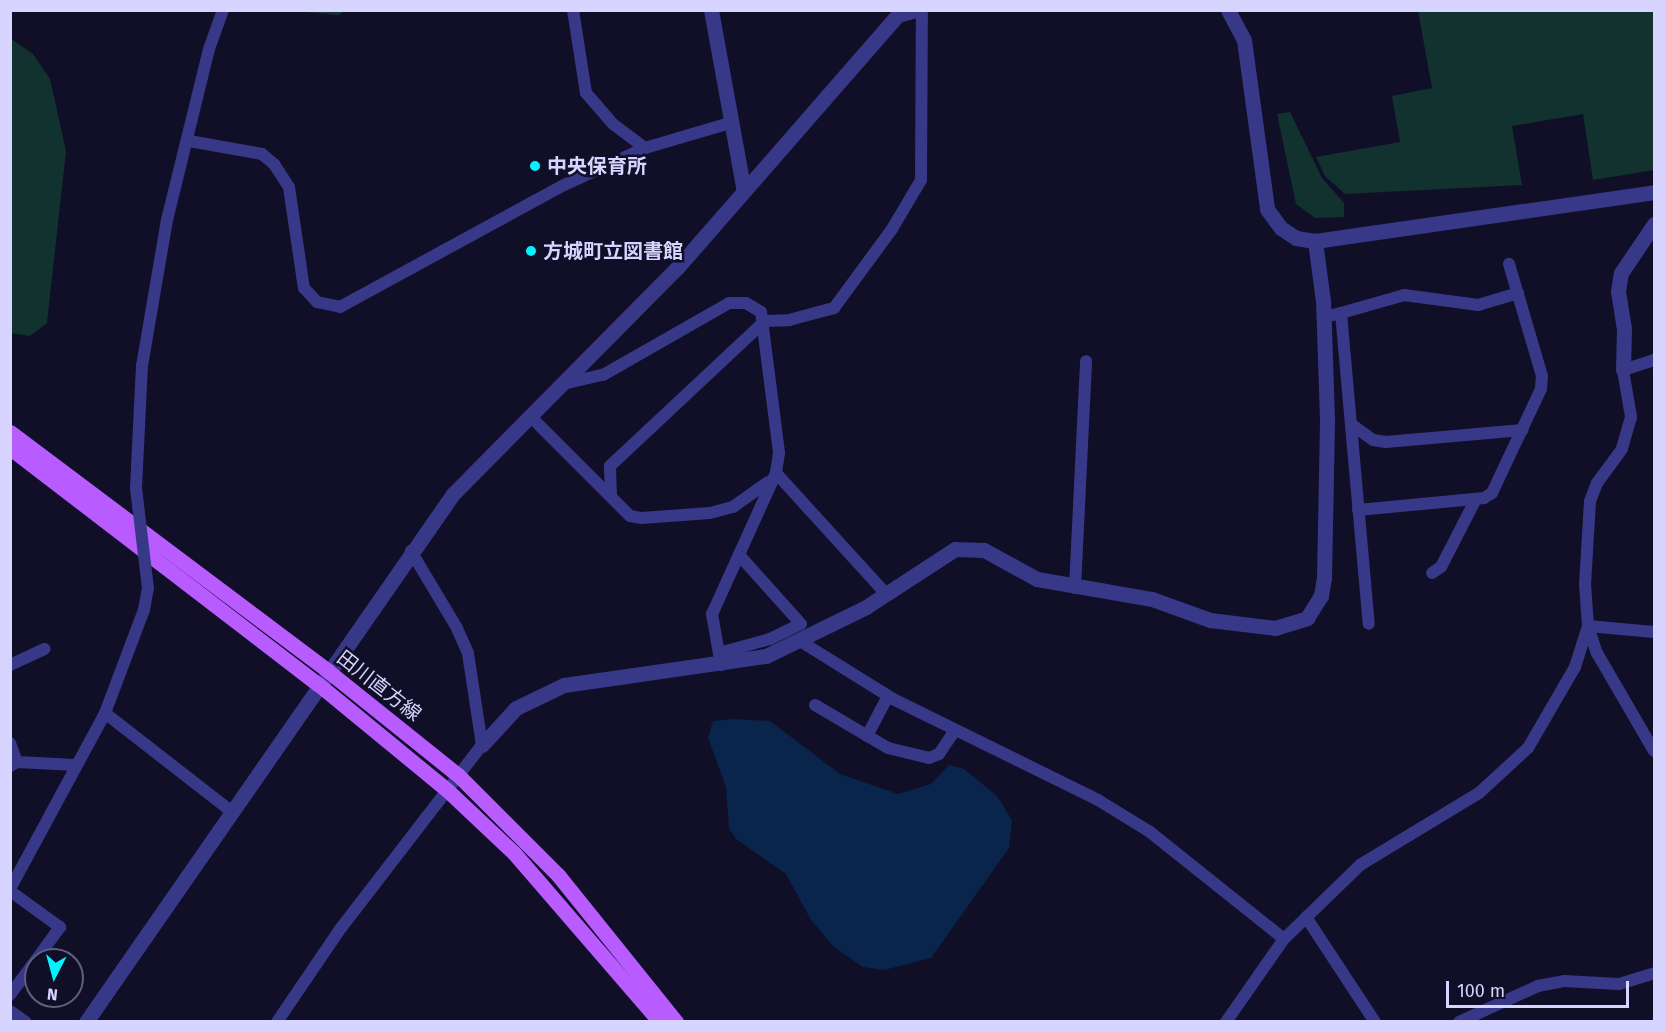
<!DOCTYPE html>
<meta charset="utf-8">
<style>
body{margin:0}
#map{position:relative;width:1665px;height:1032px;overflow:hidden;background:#110e27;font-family:"Fira Sans","Noto Sans JP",sans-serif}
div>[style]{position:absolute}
.green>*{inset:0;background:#11322e}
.water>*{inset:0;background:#0a254b}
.minor>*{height:12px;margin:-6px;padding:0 6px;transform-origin:6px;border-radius:6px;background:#373988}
.tertiary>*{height:15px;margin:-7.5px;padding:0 7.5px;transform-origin:7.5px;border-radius:7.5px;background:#373988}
.primary>*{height:15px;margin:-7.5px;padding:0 7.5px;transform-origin:7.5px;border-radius:7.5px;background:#b85bff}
.minor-bridge>*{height:12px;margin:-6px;padding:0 6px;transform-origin:6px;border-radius:6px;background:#373988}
.dots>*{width:16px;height:16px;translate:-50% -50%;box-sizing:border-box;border:3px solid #110e27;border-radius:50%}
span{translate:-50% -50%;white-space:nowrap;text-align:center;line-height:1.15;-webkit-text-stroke:5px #110e27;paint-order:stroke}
.poi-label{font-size:20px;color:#d7d4ff;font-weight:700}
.left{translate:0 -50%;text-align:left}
.street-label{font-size:20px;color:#d7d4ff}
.frame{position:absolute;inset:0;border:12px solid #d7d4ff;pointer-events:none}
.north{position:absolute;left:24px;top:948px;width:60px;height:60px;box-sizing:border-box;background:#110e27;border:2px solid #605d7d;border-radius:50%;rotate:186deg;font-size:16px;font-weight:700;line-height:24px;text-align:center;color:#d7d4ff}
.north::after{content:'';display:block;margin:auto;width:21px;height:27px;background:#00f4ff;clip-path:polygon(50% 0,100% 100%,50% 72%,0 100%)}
.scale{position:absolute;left:1446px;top:981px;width:183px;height:27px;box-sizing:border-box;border:3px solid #d7d4ff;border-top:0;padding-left:8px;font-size:18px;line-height:21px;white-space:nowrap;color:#d7d4ff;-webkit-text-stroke:4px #110e27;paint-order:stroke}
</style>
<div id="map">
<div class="green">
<div style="clip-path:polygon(294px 11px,344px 11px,339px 15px)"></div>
<div style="clip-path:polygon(1418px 11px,1654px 11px,1654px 170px,1593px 180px,1583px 114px,1512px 126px,1522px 185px,1345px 194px,1325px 176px,1316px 157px,1400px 142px,1392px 96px,1432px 88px)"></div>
<div style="clip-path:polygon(10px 38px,33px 54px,50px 79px,66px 151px,47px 323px,30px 336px,11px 333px)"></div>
<div style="clip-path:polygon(1290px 112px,1322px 178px,1344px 203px,1344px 217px,1315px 218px,1296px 204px,1277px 114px)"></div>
</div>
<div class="water">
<div style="clip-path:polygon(734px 719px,770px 721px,840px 774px,898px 794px,931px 784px,949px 765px,964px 769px,997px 796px,1012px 820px,1009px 848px,931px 958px,884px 970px,863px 967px,834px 947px,811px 920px,786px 874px,736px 839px,729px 828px,726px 787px,708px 738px,713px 721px)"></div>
</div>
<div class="minor">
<div style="left:573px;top:10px;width:84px;rotate:81.1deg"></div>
<div style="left:586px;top:93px;width:41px;rotate:48.9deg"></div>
<div style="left:613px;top:124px;width:40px;rotate:37deg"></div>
<div style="left:189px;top:141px;width:74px;rotate:10.1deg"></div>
<div style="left:262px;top:154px;width:16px;rotate:40deg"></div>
<div style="left:274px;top:164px;width:27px;rotate:57deg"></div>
<div style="left:289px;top:187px;width:102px;rotate:81.6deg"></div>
<div style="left:304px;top:288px;width:19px;rotate:47deg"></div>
<div style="left:317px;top:302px;width:24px;rotate:12deg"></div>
<div style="left:340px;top:307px;width:255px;rotate:-28.6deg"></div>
<div style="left:564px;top:185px;width:89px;rotate:-24.6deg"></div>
<div style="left:645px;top:148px;width:89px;rotate:-16.4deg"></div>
<div style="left:1341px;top:313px;width:66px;rotate:-15.9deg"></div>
<div style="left:1404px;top:295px;width:75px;rotate:7.7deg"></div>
<div style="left:1478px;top:305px;width:42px;rotate:-16.7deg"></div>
<div style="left:1324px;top:317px;width:17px;rotate:-13deg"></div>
<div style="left:1341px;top:313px;width:312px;rotate:84.9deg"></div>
<div style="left:1654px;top:360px;width:33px;rotate:162deg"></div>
<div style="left:1623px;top:370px;width:48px;rotate:80.3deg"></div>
<div style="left:1631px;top:417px;width:33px;rotate:106deg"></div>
<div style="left:1622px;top:449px;width:42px;rotate:126.3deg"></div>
<div style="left:1597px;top:483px;width:19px;rotate:111deg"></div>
<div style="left:1590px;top:501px;width:83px;rotate:93.4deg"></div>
<div style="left:1585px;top:584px;width:42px;rotate:85.9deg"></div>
<div style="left:1588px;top:626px;width:28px;rotate:72deg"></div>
<div style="left:1597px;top:653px;width:113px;rotate:59.8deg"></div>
<div style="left:567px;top:383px;width:37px;rotate:-13deg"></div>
<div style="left:603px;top:375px;width:145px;rotate:-29.7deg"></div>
<div style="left:729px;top:303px;width:17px"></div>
<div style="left:746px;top:303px;width:17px;rotate:31deg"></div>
<div style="left:761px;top:312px;width:142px;rotate:82.7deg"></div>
<div style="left:779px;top:453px;width:20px;rotate:99deg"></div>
<div style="left:776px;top:473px;width:155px;rotate:114.4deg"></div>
<div style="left:712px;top:614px;width:52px;rotate:80deg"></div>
<div style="left:530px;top:416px;width:141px;rotate:45deg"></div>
<div style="left:630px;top:516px;width:11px;rotate:10deg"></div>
<div style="left:641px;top:518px;width:69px;rotate:-4.1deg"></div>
<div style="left:710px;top:513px;width:24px;rotate:-15deg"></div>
<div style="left:733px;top:507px;width:43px;rotate:-35.5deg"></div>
<div style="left:1351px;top:424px;width:27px;rotate:36deg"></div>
<div style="left:1373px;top:440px;width:13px;rotate:9deg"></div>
<div style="left:1386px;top:442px;width:137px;rotate:-5deg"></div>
<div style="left:776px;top:473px;width:164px;rotate:47.7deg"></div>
<div style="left:136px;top:488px;width:122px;rotate:-87.2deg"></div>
<div style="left:142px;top:366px;width:148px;rotate:-80.3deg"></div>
<div style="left:167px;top:220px;width:176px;rotate:-76.2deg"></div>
<div style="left:209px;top:49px;width:41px;rotate:-70.3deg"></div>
<div style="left:611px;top:496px;width:30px;rotate:-92deg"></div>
<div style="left:610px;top:466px;width:212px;rotate:-43.1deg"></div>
<div style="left:765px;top:321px;width:24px;rotate:-2deg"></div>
<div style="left:789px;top:320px;width:47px;rotate:-14.9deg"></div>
<div style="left:834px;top:308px;width:98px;rotate:-53.7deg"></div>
<div style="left:892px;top:229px;width:57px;rotate:-59.4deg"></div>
<div style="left:921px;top:180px;width:170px;rotate:-89.7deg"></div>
<div style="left:1358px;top:510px;width:127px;rotate:-5.4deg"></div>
<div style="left:1484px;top:498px;width:9px;rotate:-32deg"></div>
<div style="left:1492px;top:493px;width:115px;rotate:-64.8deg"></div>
<div style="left:1541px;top:389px;width:13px;rotate:-86deg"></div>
<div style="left:1542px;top:376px;width:117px;rotate:-106.4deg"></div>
<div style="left:1432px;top:573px;width:11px;rotate:-34deg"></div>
<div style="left:1441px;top:567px;width:76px;rotate:-62.8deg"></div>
<div style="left:1075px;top:588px;width:227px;rotate:-87.2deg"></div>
<div style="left:1588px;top:626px;width:66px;rotate:5.2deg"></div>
<div style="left:800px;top:641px;width:110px;rotate:31.9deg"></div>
<div style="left:893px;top:699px;width:229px;rotate:26.2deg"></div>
<div style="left:1098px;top:800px;width:61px;rotate:31.6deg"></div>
<div style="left:1150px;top:832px;width:171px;rotate:38.6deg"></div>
<div style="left:719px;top:653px;width:53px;rotate:-15.4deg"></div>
<div style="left:770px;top:639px;width:34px;rotate:-26deg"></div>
<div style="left:801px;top:624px;width:93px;rotate:-131.9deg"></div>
<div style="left:10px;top:665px;width:38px;rotate:-25deg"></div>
<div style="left:815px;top:705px;width:85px;rotate:30.5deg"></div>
<div style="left:888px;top:748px;width:42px;rotate:13.7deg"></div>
<div style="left:929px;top:758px;width:11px;rotate:-22deg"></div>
<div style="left:939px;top:754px;width:29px;rotate:-56deg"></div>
<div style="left:105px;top:713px;width:160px;rotate:37.9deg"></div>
<div style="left:867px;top:736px;width:45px;rotate:-62.3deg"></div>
<div style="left:10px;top:743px;width:20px;rotate:70deg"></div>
<div style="left:10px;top:766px;width:8px;rotate:-30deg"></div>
<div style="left:17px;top:762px;width:58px;rotate:3deg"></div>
<div style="left:10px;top:889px;width:200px;rotate:-61.6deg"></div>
<div style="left:105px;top:713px;width:110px;rotate:-69.3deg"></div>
<div style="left:144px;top:610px;width:22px;rotate:-80deg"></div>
<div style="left:10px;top:891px;width:62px;rotate:35.8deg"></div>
<div style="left:60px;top:927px;width:41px;rotate:126deg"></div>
<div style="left:1306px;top:917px;width:126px;rotate:56.7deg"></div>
<div style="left:10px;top:995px;width:44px;rotate:-53.4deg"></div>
<div style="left:10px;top:1011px;width:19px;rotate:35deg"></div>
<div style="left:277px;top:1022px;width:114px;rotate:-55.8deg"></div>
<div style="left:341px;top:928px;width:231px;rotate:-52.4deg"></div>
<div style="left:482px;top:745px;width:93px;rotate:-98.7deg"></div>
<div style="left:468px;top:653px;width:27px;rotate:-114deg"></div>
<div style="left:457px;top:628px;width:90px;rotate:-120.9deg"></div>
<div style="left:1226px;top:1022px;width:101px;rotate:-55.1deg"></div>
<div style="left:1284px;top:939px;width:106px;rotate:-44.2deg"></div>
<div style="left:1360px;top:865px;width:139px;rotate:-31.2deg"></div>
<div style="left:1479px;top:793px;width:67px;rotate:-42.6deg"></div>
<div style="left:1528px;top:748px;width:94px;rotate:-59.9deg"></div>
<div style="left:1575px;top:667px;width:43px;rotate:-72.4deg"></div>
<div style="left:1459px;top:1022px;width:87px;rotate:-24.5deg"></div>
<div style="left:1538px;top:986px;width:26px;rotate:-11deg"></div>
<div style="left:1564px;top:981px;width:55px;rotate:3.1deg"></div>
<div style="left:1619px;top:984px;width:37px;rotate:-17deg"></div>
</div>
<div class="tertiary">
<div style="left:711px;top:10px;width:184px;rotate:79.7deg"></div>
<div style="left:1228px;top:10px;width:34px;rotate:62deg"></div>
<div style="left:1244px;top:40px;width:171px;rotate:82.2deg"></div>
<div style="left:1267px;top:209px;width:24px;rotate:54deg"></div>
<div style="left:1281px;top:228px;width:18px;rotate:34deg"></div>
<div style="left:1296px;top:238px;width:19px;rotate:9deg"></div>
<div style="left:1315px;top:241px;width:343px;rotate:-8.2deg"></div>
<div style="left:1623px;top:370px;width:41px;rotate:-88.6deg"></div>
<div style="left:1624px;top:329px;width:38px;rotate:-99deg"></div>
<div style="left:1618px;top:291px;width:18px;rotate:-81deg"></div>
<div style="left:1621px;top:273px;width:59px;rotate:-56deg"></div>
<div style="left:482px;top:745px;width:50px;rotate:-47.4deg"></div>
<div style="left:516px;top:708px;width:53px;rotate:-25.6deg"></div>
<div style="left:564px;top:685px;width:204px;rotate:-8.2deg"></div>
<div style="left:766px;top:656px;width:111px;rotate:-26.1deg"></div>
<div style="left:866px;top:607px;width:106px;rotate:-33.1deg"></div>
<div style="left:955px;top:549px;width:29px;rotate:2deg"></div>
<div style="left:984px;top:550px;width:60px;rotate:28.7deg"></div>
<div style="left:1037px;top:579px;width:117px;rotate:9.9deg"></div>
<div style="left:1152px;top:599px;width:62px;rotate:19.9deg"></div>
<div style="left:1210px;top:620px;width:65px;rotate:7deg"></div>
<div style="left:1275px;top:628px;width:34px;rotate:-17deg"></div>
<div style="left:1307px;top:618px;width:26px;rotate:-58deg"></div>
<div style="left:1321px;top:596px;width:18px;rotate:-81deg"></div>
<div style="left:1324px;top:578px;width:159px;rotate:-88.9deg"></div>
<div style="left:1327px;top:419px;width:118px;rotate:-91.9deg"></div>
<div style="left:1323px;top:301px;width:61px;rotate:-97.6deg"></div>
<div style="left:86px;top:1022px;width:643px;rotate:-55.2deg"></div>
<div style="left:453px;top:494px;width:318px;rotate:-45.3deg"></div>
<div style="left:677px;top:268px;width:336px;rotate:-48.9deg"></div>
<div style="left:898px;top:15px;width:19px;rotate:-16deg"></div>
</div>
<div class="primary">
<div style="left:10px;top:432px;width:398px;rotate:36.9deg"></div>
<div style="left:328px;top:671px;width:166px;rotate:38.7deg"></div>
<div style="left:458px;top:775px;width:141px;rotate:45deg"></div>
<div style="left:558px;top:875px;width:189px;rotate:51.2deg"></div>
<div style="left:10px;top:448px;width:388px;rotate:37.5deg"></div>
<div style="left:318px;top:684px;width:166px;rotate:39.4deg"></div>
<div style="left:446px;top:789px;width:93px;rotate:43.3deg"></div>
<div style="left:514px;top:853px;width:223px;rotate:49.2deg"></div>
</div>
<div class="minor-bridge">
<div style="left:136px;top:488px;width:101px;rotate:83.2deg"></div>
</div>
<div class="dots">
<div style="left:535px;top:166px;background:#00f4ff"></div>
<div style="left:531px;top:251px;background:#00f4ff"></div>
</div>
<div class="poi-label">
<span class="left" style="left:547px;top:166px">中央保育所</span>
<span class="left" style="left:543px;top:251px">方城町立図書館</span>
</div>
<div class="street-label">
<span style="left:379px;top:686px;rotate:38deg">田川直方線</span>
</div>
<div class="frame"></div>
<div class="north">N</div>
<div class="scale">100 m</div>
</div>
